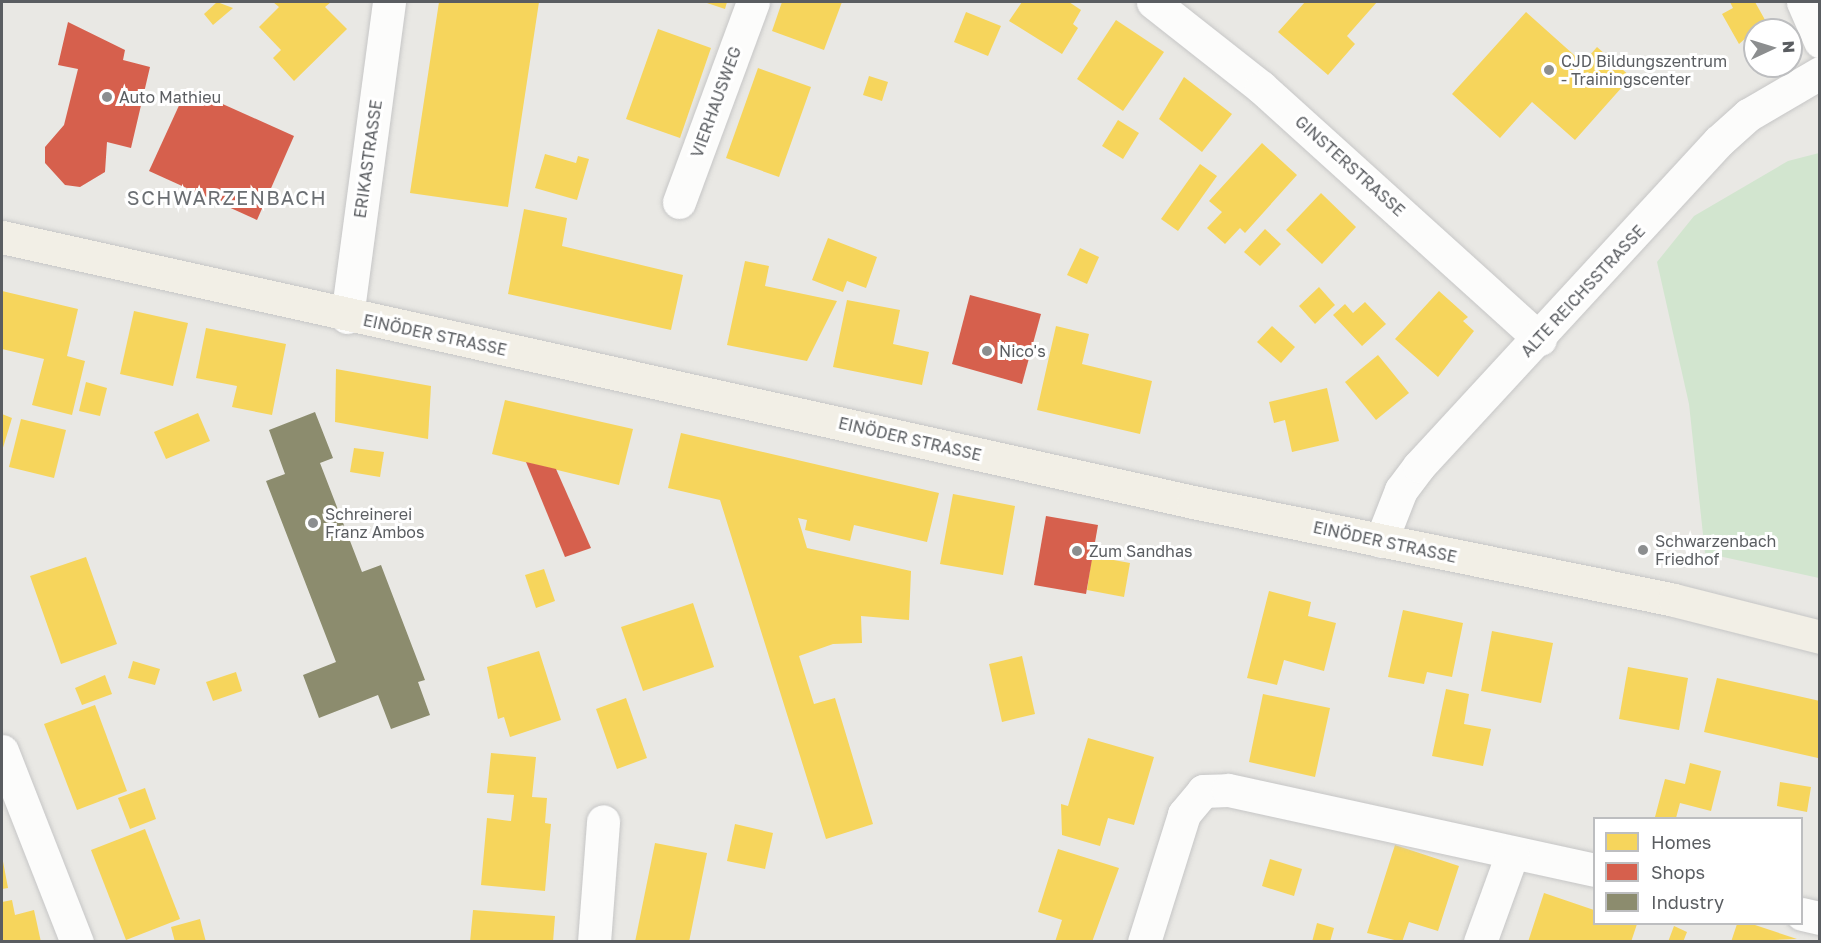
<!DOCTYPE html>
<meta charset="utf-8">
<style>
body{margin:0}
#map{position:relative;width:1821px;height:943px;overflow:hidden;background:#e9e8e4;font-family:"Golos Text",sans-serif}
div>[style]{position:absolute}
.green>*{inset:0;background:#d2e5cf}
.homes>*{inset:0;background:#f6d55c}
.shops>*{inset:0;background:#d6604d}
.industry>*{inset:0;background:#8c8c6e}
.roads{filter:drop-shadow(0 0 2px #c6c6c6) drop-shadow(0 0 2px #c6c6c6)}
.minor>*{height:33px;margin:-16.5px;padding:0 16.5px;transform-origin:16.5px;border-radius:16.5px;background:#fcfcfb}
.major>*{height:33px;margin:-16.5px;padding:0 16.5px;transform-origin:16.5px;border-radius:16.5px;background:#f2efe6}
.dots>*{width:16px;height:16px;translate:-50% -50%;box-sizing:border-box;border:3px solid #fff;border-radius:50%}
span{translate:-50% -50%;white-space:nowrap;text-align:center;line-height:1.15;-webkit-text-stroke:6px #fff;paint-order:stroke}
.poi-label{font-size:16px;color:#5a5d61}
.left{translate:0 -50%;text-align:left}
.street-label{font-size:16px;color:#5a5d61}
.quarter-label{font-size:20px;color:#6b6f73;letter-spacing:1.5px}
.frame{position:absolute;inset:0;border:3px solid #5a5d61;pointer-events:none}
.legend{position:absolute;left:1593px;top:817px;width:210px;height:108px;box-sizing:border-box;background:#fff;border:2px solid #bdbec0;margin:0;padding:8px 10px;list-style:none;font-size:18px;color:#5a5d61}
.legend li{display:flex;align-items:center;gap:12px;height:30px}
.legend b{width:30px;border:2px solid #bdbec0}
.north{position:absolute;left:1743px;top:18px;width:60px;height:60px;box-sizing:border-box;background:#fff;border:2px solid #bdbec0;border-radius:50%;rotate:86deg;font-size:16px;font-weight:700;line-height:24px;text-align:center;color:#5a5d61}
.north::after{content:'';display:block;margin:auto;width:21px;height:27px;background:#8c8e8f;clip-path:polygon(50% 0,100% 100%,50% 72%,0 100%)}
</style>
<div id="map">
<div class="green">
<div style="clip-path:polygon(1819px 153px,1820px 153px,1819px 578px,1705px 553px,1689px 404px,1657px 262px,1694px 216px,1788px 161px)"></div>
</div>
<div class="homes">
<div style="clip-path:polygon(217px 2px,233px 8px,213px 25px,204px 14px)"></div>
<div style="clip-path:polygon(273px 2px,331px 2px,325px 7px,347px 29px,294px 81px,273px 58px,281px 50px,259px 27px,279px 7px)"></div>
<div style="clip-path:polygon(439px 2px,539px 2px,508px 207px,410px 193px)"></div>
<div style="clip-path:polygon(704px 2px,727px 2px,725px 9px)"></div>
<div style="clip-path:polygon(782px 2px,842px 2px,824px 50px,772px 31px)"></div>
<div style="clip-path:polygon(1022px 2px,1069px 2px,1081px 10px,1073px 24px,1078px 28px,1062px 54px,1009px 21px)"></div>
<div style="clip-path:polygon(1305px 2px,1377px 2px,1347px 36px,1355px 44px,1328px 75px,1278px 32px)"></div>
<div style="clip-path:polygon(1730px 2px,1755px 2px,1769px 27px,1755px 30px,1739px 44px,1722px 14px,1733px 8px)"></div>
<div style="clip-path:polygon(966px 12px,1001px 26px,988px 56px,954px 42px)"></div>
<div style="clip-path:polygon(1526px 12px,1583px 63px,1597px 47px,1631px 77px,1575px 140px,1532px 102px,1500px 138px,1452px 94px)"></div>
<div style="clip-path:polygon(1116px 20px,1164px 52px,1123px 111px,1077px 79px)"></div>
<div style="clip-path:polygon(658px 29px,711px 48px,680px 138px,626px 119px)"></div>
<div style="clip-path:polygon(758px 68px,811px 87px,779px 177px,726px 158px)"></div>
<div style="clip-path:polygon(869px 76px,888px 82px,882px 101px,863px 95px)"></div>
<div style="clip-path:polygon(1184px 77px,1232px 114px,1202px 152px,1159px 119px)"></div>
<div style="clip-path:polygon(1118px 120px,1139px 133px,1123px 159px,1102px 146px)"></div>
<div style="clip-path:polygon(1262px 143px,1297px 175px,1245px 233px,1240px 228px,1225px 244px,1207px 228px,1222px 212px,1209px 201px)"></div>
<div style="clip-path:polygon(545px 154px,576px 163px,578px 156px,589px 159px,577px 200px,535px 188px)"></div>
<div style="clip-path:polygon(1200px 164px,1217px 176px,1178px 231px,1161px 219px)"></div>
<div style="clip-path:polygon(1321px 193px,1356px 227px,1322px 264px,1286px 230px)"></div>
<div style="clip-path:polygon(524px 209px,567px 218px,562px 246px,683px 275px,671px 330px,508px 294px)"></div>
<div style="clip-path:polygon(1265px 229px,1281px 244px,1260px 266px,1244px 252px)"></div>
<div style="clip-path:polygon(828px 238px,877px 257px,866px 288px,847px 281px,843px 292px,812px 280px)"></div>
<div style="clip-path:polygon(1080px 248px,1099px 257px,1087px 284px,1067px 275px)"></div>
<div style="clip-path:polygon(745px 261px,769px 266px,765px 286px,837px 301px,807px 361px,727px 345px)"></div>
<div style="clip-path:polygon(1319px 287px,1335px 305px,1315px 324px,1299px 306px)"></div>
<div style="clip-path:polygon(2px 291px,78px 309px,67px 356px,85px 361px,72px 415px,32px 405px,44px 359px,2px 349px)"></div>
<div style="clip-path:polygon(1439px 291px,1468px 317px,1463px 321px,1474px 331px,1438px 377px,1395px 339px)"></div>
<div style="clip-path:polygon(847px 300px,900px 310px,893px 344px,929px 352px,922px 385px,833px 367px)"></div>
<div style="clip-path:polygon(1365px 302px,1386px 324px,1362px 346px,1333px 315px,1345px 304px,1353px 313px)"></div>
<div style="clip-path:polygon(134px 311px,188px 323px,173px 386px,120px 374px)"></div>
<div style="clip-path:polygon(1056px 326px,1089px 334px,1082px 364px,1152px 381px,1140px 434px,1037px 410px)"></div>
<div style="clip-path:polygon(1272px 326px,1295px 347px,1281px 363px,1257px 342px)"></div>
<div style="clip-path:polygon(206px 328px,286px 344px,272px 415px,232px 407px,237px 386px,196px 378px)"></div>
<div style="clip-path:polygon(1378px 355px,1409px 393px,1376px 420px,1345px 382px)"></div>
<div style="clip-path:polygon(336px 369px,431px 386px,428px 439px,335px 422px)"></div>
<div style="clip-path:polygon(86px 382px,107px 388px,100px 416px,79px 411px)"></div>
<div style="clip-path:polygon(1327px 388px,1339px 441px,1292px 452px,1285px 420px,1274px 423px,1269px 402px)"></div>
<div style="clip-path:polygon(505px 400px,633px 429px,619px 485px,492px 454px)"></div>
<div style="clip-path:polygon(198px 413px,210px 441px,166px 459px,154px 432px)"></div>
<div style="clip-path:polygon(2px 414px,12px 418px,2px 451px)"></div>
<div style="clip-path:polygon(21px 419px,66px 430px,54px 478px,9px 467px)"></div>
<div style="clip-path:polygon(681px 433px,939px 493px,927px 542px,854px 525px,850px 541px,805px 530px,807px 520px,798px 518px,807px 548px,911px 571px,909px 620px,861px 616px,862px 643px,833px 644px,799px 656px,814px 704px,835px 698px,873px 824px,826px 839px,720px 500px,668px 488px)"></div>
<div style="clip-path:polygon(354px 448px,384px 452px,380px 477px,350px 472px)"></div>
<div style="clip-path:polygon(953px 494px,1015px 506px,1003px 575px,940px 564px)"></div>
<div style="clip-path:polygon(1092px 556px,1130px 563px,1124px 597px,1087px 590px)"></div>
<div style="clip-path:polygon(86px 557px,117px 644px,61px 664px,30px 576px)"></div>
<div style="clip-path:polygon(544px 569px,555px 601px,536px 608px,525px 575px)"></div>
<div style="clip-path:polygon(1269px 591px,1311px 602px,1308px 616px,1336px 623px,1324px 671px,1284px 660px,1277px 685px,1247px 678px)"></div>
<div style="clip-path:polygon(693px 603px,714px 667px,643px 691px,621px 627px)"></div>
<div style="clip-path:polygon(1403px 610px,1463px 623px,1452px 677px,1427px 672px,1424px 684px,1388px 677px)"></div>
<div style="clip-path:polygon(1492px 631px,1553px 643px,1541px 703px,1481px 691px)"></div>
<div style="clip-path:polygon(539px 651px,561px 720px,510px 737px,504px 717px,498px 719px,487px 667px)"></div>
<div style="clip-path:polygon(1022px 656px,1035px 714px,1002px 722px,989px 664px)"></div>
<div style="clip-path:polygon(133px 661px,160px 669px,155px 685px,128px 678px)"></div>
<div style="clip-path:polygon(1628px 667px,1688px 678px,1679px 730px,1619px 719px)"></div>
<div style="clip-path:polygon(236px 672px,242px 691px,213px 701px,206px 682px)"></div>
<div style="clip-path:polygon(105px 675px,112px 694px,82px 705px,75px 688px)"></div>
<div style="clip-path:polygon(1717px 678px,1820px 701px,1818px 758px,1704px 732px)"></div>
<div style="clip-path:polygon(1446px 689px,1469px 694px,1464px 724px,1491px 729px,1483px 766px,1432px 756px)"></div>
<div style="clip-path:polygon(1263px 694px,1330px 708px,1315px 777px,1249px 762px)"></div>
<div style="clip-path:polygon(626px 698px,647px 758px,617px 769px,596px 709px)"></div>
<div style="clip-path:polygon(95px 705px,127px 791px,77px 810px,44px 724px)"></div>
<div style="clip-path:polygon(1088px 738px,1154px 757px,1134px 825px,1108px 818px,1100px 846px,1062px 835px,1061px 804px,1068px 806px)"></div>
<div style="clip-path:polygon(491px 753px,536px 757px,532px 797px,547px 798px,545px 823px,551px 824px,545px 891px,481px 885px,487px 818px,511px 821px,514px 795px,487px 793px)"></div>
<div style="clip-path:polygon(1690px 763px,1721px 771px,1711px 811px,1680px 803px,1676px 818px,1655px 817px,1665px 779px,1685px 784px)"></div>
<div style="clip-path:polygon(1780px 782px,1811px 787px,1807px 812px,1777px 806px)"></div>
<div style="clip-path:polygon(145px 788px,156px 819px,130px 829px,118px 798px)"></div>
<div style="clip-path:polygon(735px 824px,773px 833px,765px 869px,727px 861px)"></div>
<div style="clip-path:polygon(145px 829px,180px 919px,126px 940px,91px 850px)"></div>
<div style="clip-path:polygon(655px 843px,707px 853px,689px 942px,635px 942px)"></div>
<div style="clip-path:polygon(1395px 845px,1459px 866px,1438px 931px,1409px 922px,1402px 942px,1367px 933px)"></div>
<div style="clip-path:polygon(1058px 849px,1119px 868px,1092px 942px,1055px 942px,1062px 920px,1038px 912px)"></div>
<div style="clip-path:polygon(2px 856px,8px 888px,2px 889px)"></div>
<div style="clip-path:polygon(1270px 859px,1302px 869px,1294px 896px,1262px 886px)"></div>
<div style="clip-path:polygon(1544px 893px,1594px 910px,1594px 924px,1637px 924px,1631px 942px,1528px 942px)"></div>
<div style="clip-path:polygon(12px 900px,15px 915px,34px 910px,41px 942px,2px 942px,2px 902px)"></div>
<div style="clip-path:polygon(473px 910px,555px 916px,553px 942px,470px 942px)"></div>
<div style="clip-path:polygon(200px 919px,206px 942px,175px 942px,171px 927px)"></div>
<div style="clip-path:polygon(1317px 923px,1334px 928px,1330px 942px,1312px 942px)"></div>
<div style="clip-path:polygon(1737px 924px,1752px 924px,1797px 939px,1731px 942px)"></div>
<div style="clip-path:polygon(1674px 926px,1687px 932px,1683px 942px,1668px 942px)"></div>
</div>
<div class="shops">
<div style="clip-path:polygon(68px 22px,125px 50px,123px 60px,150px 67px,131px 148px,107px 142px,105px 172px,80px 187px,65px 185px,45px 163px,45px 147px,64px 125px,78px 69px,58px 65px)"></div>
<div style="clip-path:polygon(187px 88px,294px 136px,257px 220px,149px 171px)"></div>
<div style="clip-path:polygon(970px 295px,1041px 314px,1022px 384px,952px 364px)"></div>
<div style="clip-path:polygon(526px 462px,556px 469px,591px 548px,565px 557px)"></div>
<div style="clip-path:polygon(1046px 516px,1098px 525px,1086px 594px,1034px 585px)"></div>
</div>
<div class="industry">
<div style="clip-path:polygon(315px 412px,333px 458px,320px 463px,362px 572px,381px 565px,425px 680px,418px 682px,430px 715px,391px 729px,378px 695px,319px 718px,303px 675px,336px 662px,266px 481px,285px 474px,269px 430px)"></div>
</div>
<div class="roads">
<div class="minor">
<div style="left:1153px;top:2px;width:137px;rotate:38.2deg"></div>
<div style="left:1261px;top:87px;width:376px;rotate:42.1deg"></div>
<div style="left:1803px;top:2px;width:43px;rotate:66.4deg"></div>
<div style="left:679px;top:202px;width:213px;rotate:-69.7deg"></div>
<div style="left:347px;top:317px;width:318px;rotate:-82.4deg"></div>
<div style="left:1381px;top:541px;width:55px;rotate:-68.6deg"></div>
<div style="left:1401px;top:490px;width:30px;rotate:-53deg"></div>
<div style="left:1419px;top:466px;width:442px;rotate:-47.3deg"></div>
<div style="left:1719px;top:141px;width:39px;rotate:-42deg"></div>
<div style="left:1748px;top:115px;width:83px;rotate:-30.3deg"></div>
<div style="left:2px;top:751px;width:205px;rotate:68.6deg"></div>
<div style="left:1802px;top:914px;width:18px;rotate:13deg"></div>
<div style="left:594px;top:942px;width:121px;rotate:-85.7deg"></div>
<div style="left:1144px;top:942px;width:134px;rotate:-72.6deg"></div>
<div style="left:1184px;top:814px;width:30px;rotate:-50deg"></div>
<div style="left:1203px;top:791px;width:25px;rotate:-2deg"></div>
<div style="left:1228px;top:790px;width:375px;rotate:12.3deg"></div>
<div style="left:1480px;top:942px;width:94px;rotate:-70deg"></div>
</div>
<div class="major">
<div style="left:2px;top:237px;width:1220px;rotate:12.54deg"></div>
<div style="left:1193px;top:502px;width:491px;rotate:11.5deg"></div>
<div style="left:1674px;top:600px;width:151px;rotate:14.2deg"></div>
</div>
</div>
<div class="dots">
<div style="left:1549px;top:70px;background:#8c8e8f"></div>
<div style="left:107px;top:97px;background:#8c8e8f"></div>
<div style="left:987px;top:351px;background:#8c8e8f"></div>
<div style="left:313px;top:523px;background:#8c8e8f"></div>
<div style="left:1643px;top:550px;background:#8c8e8f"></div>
<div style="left:1077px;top:551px;background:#8c8e8f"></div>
</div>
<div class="poi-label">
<span class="left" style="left:1561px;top:70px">CJD Bildungszentrum<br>- Trainingscenter</span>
<span class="left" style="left:119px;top:97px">Auto Mathieu</span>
<span class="left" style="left:999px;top:351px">Nico's</span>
<span class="left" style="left:325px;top:523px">Schreinerei<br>Franz Ambos</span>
<span class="left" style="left:1655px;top:550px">Schwarzenbach<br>Friedhof</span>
<span class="left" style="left:1089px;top:551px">Zum Sandhas</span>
</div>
<div class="street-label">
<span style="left:716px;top:102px;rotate:-70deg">VIERHAUSWEG</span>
<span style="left:368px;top:159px;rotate:-82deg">ERIKASTRASSE</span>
<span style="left:1350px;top:166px;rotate:42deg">GINSTERSTRASSE</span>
<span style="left:1583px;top:291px;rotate:-47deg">ALTE REICHSSTRASSE</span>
<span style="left:435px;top:335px;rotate:12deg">EINÖDER STRASSE</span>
<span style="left:910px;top:439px;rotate:13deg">EINÖDER STRASSE</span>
<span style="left:1385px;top:542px;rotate:12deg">EINÖDER STRASSE</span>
</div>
<div class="quarter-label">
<span style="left:227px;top:197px">SCHWARZENBACH</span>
</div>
<div class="frame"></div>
<ul class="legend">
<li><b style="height:16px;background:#f6d55c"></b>Homes</li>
<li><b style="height:16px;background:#d6604d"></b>Shops</li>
<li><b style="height:16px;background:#8c8c6e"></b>Industry</li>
</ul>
<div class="north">N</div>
</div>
